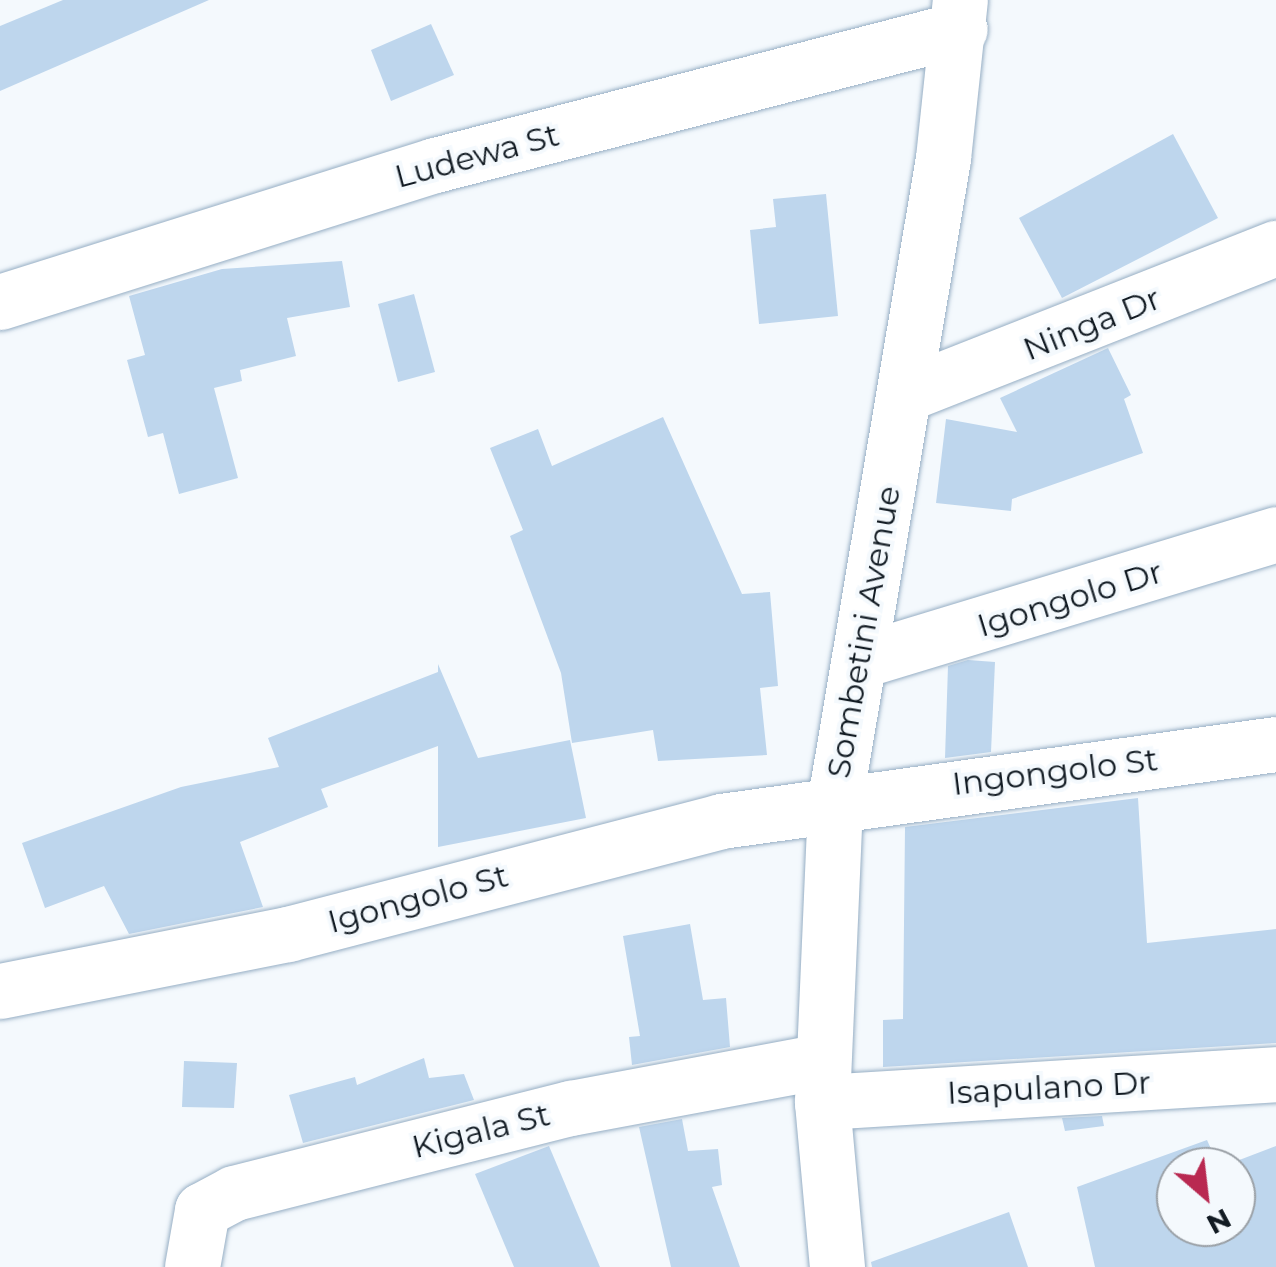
<!DOCTYPE html>
<style>
body{margin:0}
#map{position:relative;width:1276px;height:1267px;overflow:hidden;background:#f4f9fd;font-family:Montserrat,sans-serif}
div>[style]{position:absolute}
.building>*{inset:0;background:#bed6ed}
.roads{filter:drop-shadow(0 0 2px #96aec4) drop-shadow(0 0 2px #96aec4)}
.minor>*{height:55px;margin:-27.5px;padding:0 27.5px;transform-origin:27.5px;border-radius:27.5px;background:#fff}
span{translate:-50% -50%;white-space:nowrap;text-align:center;line-height:1.15;-webkit-text-stroke:8px #f4f9fd;paint-order:stroke}
.street-label{font-size:32px;color:#121b23}
.north{position:absolute;left:1156px;top:1147px;width:100px;height:100px;box-sizing:border-box;background:#f4f9fd;border:2px solid #9aa0a6;border-radius:50%;rotate:152deg;font-size:28px;font-weight:700;line-height:40px;text-align:center;color:#121b23}
.north::after{content:'';display:block;margin:auto;width:35px;height:45px;background:#b92951;clip-path:polygon(50% 0,100% 100%,50% 72%,0 100%)}
</style>
<div id="map">
<div class="building">
<div style="clip-path:polygon(63px 0,209px 0,0 91px,0 26px)"></div>
<div style="clip-path:polygon(431px 24px,454px 75px,391px 101px,371px 50px)"></div>
<div style="clip-path:polygon(1173px 134px,1218px 218px,1062px 298px,1019px 218px)"></div>
<div style="clip-path:polygon(826px 194px,838px 316px,759px 324px,750px 230px,776px 227px,773px 199px)"></div>
<div style="clip-path:polygon(342px 261px,350px 307px,287px 318px,296px 356px,240px 370px,242px 381px,214px 388px,238px 478px,179px 494px,163px 433px,148px 437px,127px 360px,145px 355px,129px 296px,222px 269px)"></div>
<div style="clip-path:polygon(414px 294px,435px 372px,398px 382px,378px 304px)"></div>
<div style="clip-path:polygon(1108px 348px,1131px 395px,1124px 399px,1143px 453px,1012px 499px,1011px 511px,936px 503px,946px 419px,1017px 432px,1000px 398px)"></div>
<div style="clip-path:polygon(663px 417px,742px 594px,770px 592px,778px 686px,760px 688px,767px 755px,658px 761px,653px 730px,572px 743px,561px 673px,510px 536px,523px 530px,490px 448px,538px 429px,552px 466px)"></div>
<div style="clip-path:polygon(968px 660px,995px 662px,991px 752px,945px 758px,948px 666px)"></div>
<div style="clip-path:polygon(438px 664px,478px 758px,570px 740px,586px 818px,438px 847px,438px 746px,321px 789px,328px 807px,240px 842px,263px 907px,129px 934px,104px 886px,45px 908px,22px 843px,181px 787px,279px 767px,268px 738px,438px 672px)"></div>
<div style="clip-path:polygon(1138px 798px,1147px 943px,1276px 929px,1276px 1043px,883px 1067px,883px 1020px,903px 1019px,905px 827px)"></div>
<div style="clip-path:polygon(690px 924px,703px 1000px,726px 998px,730px 1047px,632px 1065px,629px 1037px,640px 1036px,623px 936px)"></div>
<div style="clip-path:polygon(424px 1058px,429px 1078px,464px 1074px,474px 1100px,303px 1143px,289px 1095px,355px 1077px,357px 1085px)"></div>
<div style="clip-path:polygon(184px 1061px,237px 1063px,234px 1108px,182px 1107px)"></div>
<div style="clip-path:polygon(1102px 1116px,1104px 1126px,1065px 1131px,1062px 1118px)"></div>
<div style="clip-path:polygon(682px 1119px,688px 1151px,718px 1149px,722px 1185px,712px 1187px,740px 1267px,671px 1267px,639px 1127px)"></div>
<div style="clip-path:polygon(1207px 1140px,1219px 1167px,1176px 1167px,1176px 1227px,1236px 1227px,1236px 1167px,1221px 1167px,1276px 1146px,1276px 1267px,1095px 1267px,1077px 1187px)"></div>
<div style="clip-path:polygon(549px 1146px,600px 1267px,514px 1267px,475px 1174px)"></div>
<div style="clip-path:polygon(1009px 1212px,1028px 1267px,872px 1267px,871px 1262px)"></div>
</div>
<div class="roads">
<div class="minor">
<div style="left:0;top:302px;width:456px;rotate:-17.5deg"></div>
<div style="left:435px;top:165px;width:542px;rotate:-14.52deg"></div>
<div style="left:905px;top:394px;width:399px;rotate:-21.5deg"></div>
<div style="left:862px;top:660px;width:433px;rotate:-16.9deg"></div>
<div style="left:0;top:991px;width:294px;rotate:-11.2deg"></div>
<div style="left:288px;top:934px;width:448px;rotate:-14.6deg"></div>
<div style="left:721px;top:821px;width:560px;rotate:-7.9deg"></div>
<div style="left:822px;top:1102px;width:455px;rotate:-3.5deg"></div>
<div style="left:192px;top:1267px;width:58px;rotate:-80deg"></div>
<div style="left:202px;top:1210px;width:36px;rotate:-28deg"></div>
<div style="left:234px;top:1193px;width:348px;rotate:-14.2deg"></div>
<div style="left:571px;top:1108px;width:256px;rotate:-10.6deg"></div>
<div style="left:837px;top:1267px;width:166px;rotate:-95.2deg"></div>
<div style="left:822px;top:1102px;width:302px;rotate:-87.5deg"></div>
<div style="left:835px;top:800px;width:651px;rotate:-80.45deg"></div>
<div style="left:943px;top:158px;width:159px;rotate:-83.9deg"></div>
</div>
</div>
<div class="street-label">
<span style="left:477px;top:156px;rotate:-15deg">Ludewa St</span>
<span style="left:1092px;top:324px;rotate:-22deg">Ninga Dr</span>
<span style="left:1070px;top:599px;rotate:-17deg">Igongolo Dr</span>
<span style="left:864px;top:632px;rotate:-80deg">Sombetini Avenue</span>
<span style="left:1055px;top:772px;rotate:-7deg">Ingongolo St</span>
<span style="left:418px;top:899px;rotate:-15deg">Igongolo St</span>
<span style="left:1049px;top:1088px;rotate:-3deg">Isapulano Dr</span>
<span style="left:481px;top:1131px;rotate:-14deg">Kigala St</span>
</div>
<div class="north">N</div>
</div>
